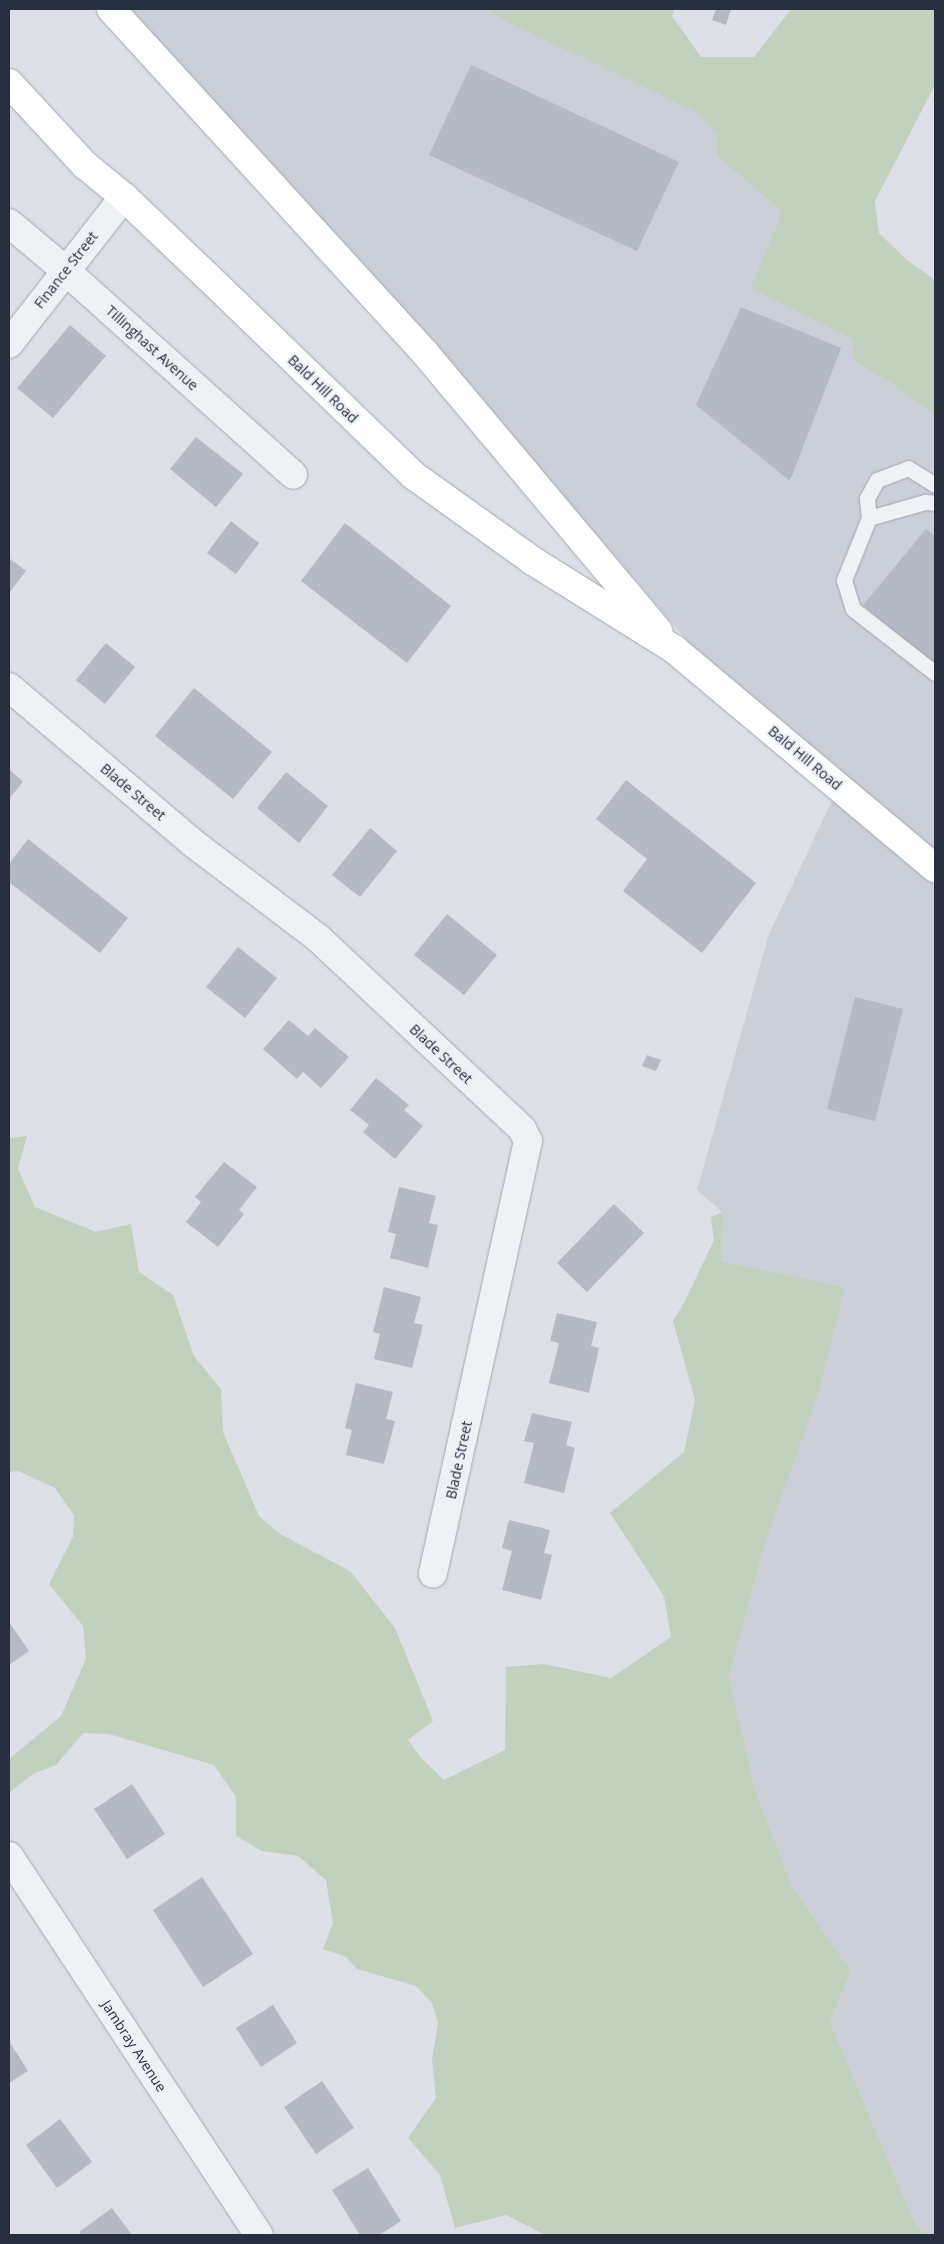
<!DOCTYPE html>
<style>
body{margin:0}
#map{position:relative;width:944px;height:2244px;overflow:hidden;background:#dde0e7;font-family:"Open Sans",sans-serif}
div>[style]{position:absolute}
.built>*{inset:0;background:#cbcfd8}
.green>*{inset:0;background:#c2d0be}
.building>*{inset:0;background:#b4b9c3}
.roads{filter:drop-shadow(0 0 1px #a3a7b1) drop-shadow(0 0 1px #a3a7b1)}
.service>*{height:15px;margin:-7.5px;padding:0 7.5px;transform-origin:7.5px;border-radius:7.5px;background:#eff1f5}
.minor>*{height:28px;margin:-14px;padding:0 14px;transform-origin:14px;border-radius:14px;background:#eff1f5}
.primary>*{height:28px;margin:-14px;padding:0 14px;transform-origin:14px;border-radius:14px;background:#fff}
span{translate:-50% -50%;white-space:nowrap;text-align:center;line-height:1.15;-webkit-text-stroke:4.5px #eceff4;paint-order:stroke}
.street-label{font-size:14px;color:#272e3d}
.frame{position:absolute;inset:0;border:10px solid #272e3d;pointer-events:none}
</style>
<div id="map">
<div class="built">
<div style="clip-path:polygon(113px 9px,487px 9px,507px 22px,697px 111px,716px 133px,717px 156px,782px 212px,752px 288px,852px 339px,855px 363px,890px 382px,935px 416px,935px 2235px,925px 2235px,914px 2221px,830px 2022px,851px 1971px,792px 1886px,756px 1792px,729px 1677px,766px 1540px,845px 1287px,722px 1261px,723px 1216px,720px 1210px,697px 1190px,769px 934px,838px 788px,707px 664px,574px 508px)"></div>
</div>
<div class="green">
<div style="clip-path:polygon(487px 9px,674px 9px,672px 16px,701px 57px,754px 57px,791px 9px,935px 9px,935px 85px,875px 201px,879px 233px,908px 261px,935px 280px,935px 416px,890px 382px,854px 362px,852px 339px,751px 288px,782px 212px,717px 156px,716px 133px,697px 112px,507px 22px)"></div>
<div style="clip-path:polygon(27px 1136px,18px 1169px,35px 1207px,96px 1232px,131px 1224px,139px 1272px,173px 1295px,194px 1356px,221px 1389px,223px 1432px,259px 1516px,280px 1534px,350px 1571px,395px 1628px,433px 1721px,408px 1740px,421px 1758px,444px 1780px,505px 1750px,506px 1667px,544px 1664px,611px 1678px,671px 1637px,664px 1596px,610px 1513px,684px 1452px,695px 1400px,673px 1321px,685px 1301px,714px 1240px,711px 1217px,721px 1213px,723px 1216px,722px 1261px,845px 1287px,817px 1397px,766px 1540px,729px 1677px,756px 1792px,792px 1886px,851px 1971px,830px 2022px,914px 2221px,925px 2235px,545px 2235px,506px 2215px,455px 2228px,440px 2175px,408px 2138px,436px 2098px,432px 2060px,438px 2023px,432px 2003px,416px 1986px,357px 1969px,346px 1957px,323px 1949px,333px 1923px,326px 1880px,298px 1856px,262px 1851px,236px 1836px,236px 1797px,214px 1765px,109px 1734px,83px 1733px,56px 1765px,33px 1774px,9px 1793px,9px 1759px,61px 1716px,86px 1659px,83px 1626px,49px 1584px,73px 1537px,74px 1515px,55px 1488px,18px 1471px,9px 1472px,9px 1138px)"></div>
</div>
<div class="building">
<div style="clip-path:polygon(716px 9px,731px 9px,726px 25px,712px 20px)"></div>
<div style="clip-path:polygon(471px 65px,679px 162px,637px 251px,429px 155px)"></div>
<div style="clip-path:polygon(741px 307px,841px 348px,790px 481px,696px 405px)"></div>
<div style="clip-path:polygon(70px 325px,106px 356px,53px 418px,17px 388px)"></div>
<div style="clip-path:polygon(196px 437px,243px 474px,216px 507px,170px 469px)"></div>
<div style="clip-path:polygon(231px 521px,259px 543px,236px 574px,207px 553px)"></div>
<div style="clip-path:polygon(345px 523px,451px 606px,407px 663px,301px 581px)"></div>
<div style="clip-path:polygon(926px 529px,935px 536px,935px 665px,863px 605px)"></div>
<div style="clip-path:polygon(9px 558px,26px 571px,9px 593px)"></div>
<div style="clip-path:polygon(106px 643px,135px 667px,105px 704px,76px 680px)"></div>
<div style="clip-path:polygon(194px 688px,272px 752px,233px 799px,155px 736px)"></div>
<div style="clip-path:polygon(9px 769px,23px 782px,9px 799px)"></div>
<div style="clip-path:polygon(286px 772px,328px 806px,299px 843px,257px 808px)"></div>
<div style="clip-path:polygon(626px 780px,756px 883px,702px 953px,623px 891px,647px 859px,596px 819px)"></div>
<div style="clip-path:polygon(370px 828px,397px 851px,360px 897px,332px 875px)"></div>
<div style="clip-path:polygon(28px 839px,128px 918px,100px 953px,9px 882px,9px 864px)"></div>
<div style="clip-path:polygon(447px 914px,497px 955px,464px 995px,414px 955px)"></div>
<div style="clip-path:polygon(238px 947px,277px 978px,245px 1018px,206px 987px)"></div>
<div style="clip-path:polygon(855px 997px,903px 1009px,875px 1121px,827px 1109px)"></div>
<div style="clip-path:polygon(289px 1020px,308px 1036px,315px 1028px,349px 1057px,321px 1088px,303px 1072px,297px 1079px,263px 1049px)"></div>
<div style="clip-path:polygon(647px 1055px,661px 1060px,656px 1071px,642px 1066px)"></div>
<div style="clip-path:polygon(376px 1078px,409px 1105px,404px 1110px,423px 1126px,395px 1159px,363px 1132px,369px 1125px,350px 1110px)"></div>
<div style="clip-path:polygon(224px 1162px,257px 1187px,239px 1210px,244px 1214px,218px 1247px,186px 1222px,201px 1202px,195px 1197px)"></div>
<div style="clip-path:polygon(399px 1187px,436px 1196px,429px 1223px,438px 1225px,428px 1268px,390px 1258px,396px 1234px,388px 1232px)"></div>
<div style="clip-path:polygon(614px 1204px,644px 1233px,587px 1292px,557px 1263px)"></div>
<div style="clip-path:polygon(384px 1287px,421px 1297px,414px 1323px,423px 1325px,412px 1368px,374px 1359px,380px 1334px,373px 1332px)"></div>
<div style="clip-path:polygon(557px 1313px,597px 1322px,591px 1346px,599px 1348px,589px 1393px,549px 1383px,559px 1343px,550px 1341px)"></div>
<div style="clip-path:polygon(356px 1383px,393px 1392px,386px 1419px,395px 1421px,384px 1464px,346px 1455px,352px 1430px,345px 1428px)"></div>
<div style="clip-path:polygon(532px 1413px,572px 1422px,566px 1445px,575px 1448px,564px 1493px,524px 1483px,534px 1443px,524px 1441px)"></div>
<div style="clip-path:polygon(509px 1520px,550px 1530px,544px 1553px,552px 1555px,541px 1600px,502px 1590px,512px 1551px,502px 1548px)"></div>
<div style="clip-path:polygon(9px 1622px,29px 1651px,9px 1665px)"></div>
<div style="clip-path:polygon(132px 1784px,165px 1834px,127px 1859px,94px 1809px)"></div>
<div style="clip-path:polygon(202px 1877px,253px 1954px,203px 1987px,153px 1910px)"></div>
<div style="clip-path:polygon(273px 2005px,297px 2043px,261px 2067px,236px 2028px)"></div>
<div style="clip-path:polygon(9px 2041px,28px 2071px,9px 2083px)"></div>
<div style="clip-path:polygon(322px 2081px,354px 2128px,316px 2154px,284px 2107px)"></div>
<div style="clip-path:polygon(60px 2119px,92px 2162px,57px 2188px,26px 2145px)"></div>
<div style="clip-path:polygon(368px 2168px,401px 2221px,379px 2235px,360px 2235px,332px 2190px)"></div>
<div style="clip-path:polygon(112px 2208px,132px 2235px,82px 2235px,79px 2232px)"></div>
</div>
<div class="roads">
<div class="service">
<div style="left:935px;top:503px;width:10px;rotate:-174deg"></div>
<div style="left:925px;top:502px;width:58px;rotate:164.1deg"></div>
<div style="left:869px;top:518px;width:67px;rotate:112deg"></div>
<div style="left:844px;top:580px;width:30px;rotate:73deg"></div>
<div style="left:853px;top:609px;width:104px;rotate:38deg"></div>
<div style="left:869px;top:518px;width:20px;rotate:-96deg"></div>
<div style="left:867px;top:498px;width:21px;rotate:-61deg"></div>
<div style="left:877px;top:480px;width:33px;rotate:-21deg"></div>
<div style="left:908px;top:468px;width:32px;rotate:32deg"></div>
</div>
<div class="minor">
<div style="left:9px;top:223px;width:75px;rotate:40.1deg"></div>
<div style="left:66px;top:271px;width:305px;rotate:41.9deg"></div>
<div style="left:9px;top:344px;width:187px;rotate:-52deg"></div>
<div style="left:9px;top:687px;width:241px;rotate:40.3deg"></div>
<div style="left:193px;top:843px;width:157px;rotate:37.2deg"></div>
<div style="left:318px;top:938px;width:279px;rotate:43.1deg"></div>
<div style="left:522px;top:1129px;width:13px;rotate:63deg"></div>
<div style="left:528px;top:1141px;width:443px;rotate:102.4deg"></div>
<div style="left:9px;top:1856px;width:454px;rotate:56.6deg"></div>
</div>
<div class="primary">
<div style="left:111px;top:9px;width:466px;rotate:47.6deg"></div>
<div style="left:425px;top:353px;width:363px;rotate:50deg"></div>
<div style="left:9px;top:83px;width:112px;rotate:47.2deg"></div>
<div style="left:85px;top:165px;width:50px;rotate:39.4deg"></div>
<div style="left:124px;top:197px;width:115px;rotate:43.6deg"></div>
<div style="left:207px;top:276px;width:286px;rotate:44deg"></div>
<div style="left:413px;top:475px;width:148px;rotate:35.6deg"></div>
<div style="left:533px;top:561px;width:166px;rotate:32deg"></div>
<div style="left:674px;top:649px;width:341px;rotate:40deg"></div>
</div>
</div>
<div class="street-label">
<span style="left:66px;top:270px;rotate:-52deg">Finance Street</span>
<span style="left:152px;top:348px;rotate:42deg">Tillinghast Avenue</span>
<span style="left:323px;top:389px;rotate:44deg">Bald Hill Road</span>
<span style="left:805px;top:758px;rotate:40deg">Bald Hill Road</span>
<span style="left:133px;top:792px;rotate:40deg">Blade Street</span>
<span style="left:441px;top:1054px;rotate:43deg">Blade Street</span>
<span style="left:459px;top:1460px;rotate:-78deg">Blade Street</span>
<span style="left:134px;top:2046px;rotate:57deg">Jambray Avenue</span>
</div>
<div class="frame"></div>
</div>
